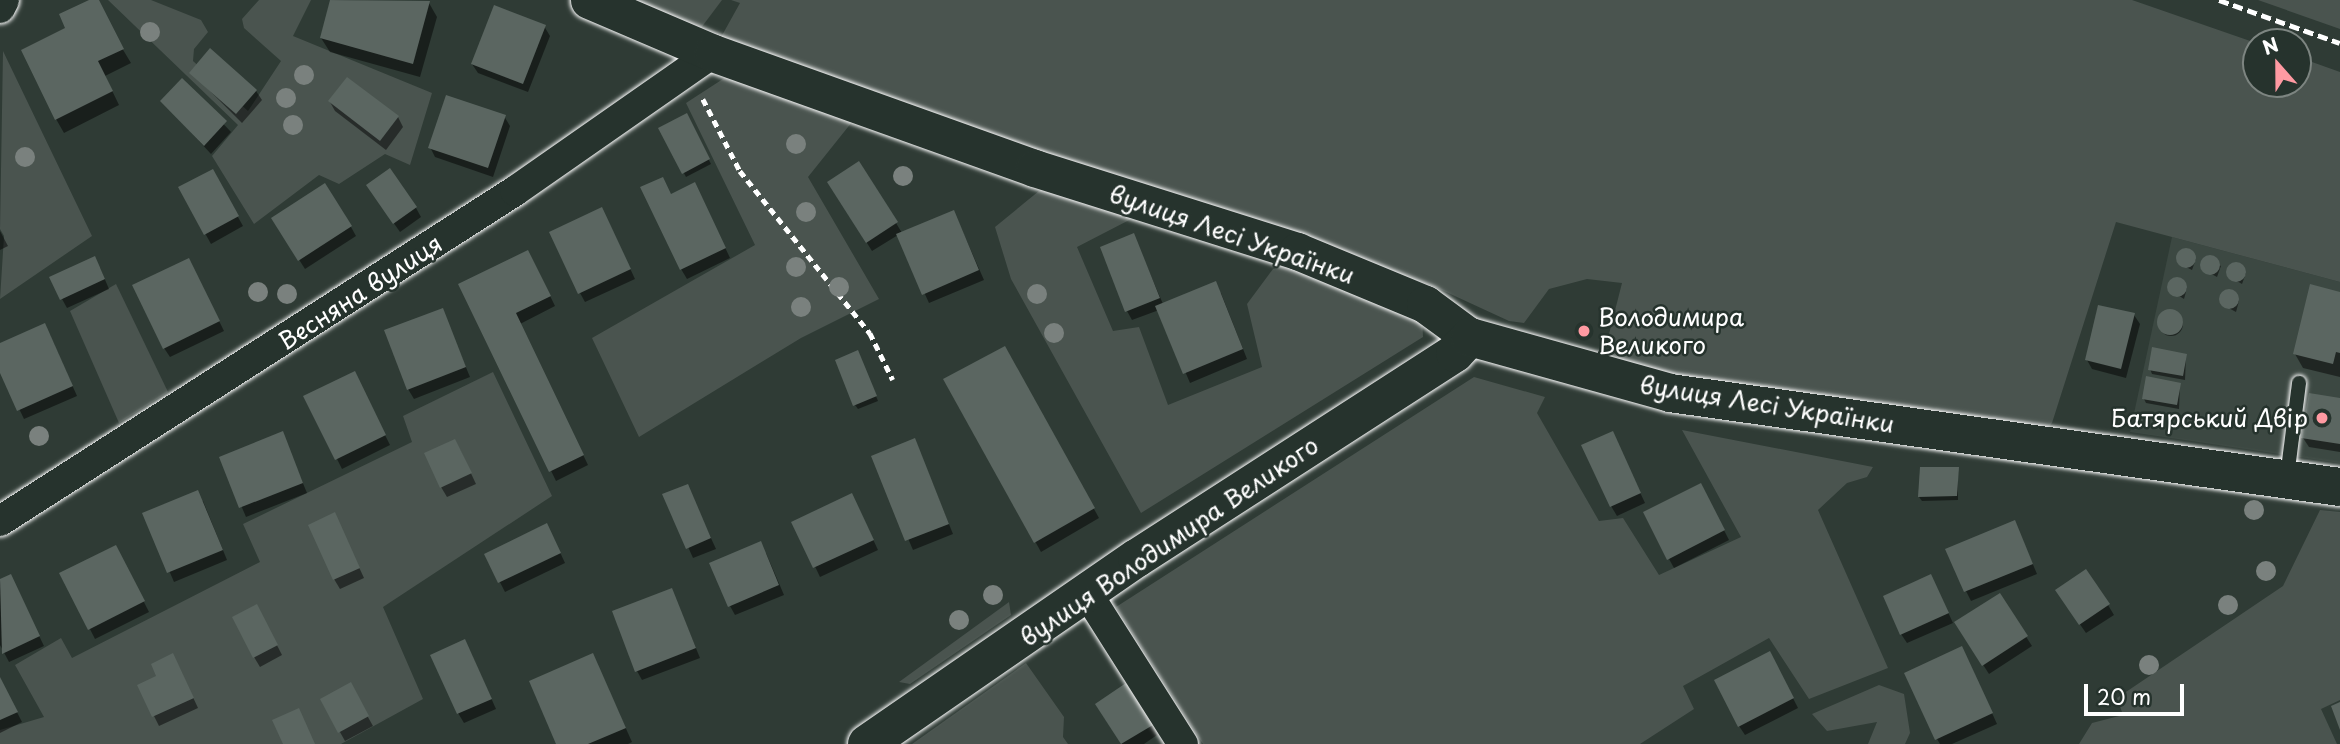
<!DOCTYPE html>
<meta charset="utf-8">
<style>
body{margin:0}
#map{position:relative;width:2340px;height:744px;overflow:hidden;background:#2f3b35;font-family:"Playpen Sans",sans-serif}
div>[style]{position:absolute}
.built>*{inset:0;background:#3c4842}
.green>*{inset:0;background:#4a544f}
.shadow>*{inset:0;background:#0007}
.round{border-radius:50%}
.building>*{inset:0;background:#5b6661}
.path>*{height:4.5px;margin-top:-2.25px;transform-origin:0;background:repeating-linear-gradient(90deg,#fff 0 7px,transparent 0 12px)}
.roads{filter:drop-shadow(0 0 2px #fff) drop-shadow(0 0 2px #fff)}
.service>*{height:14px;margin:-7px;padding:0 7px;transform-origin:7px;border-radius:7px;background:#26332d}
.minor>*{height:30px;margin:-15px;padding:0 15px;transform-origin:15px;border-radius:15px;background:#26332d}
.tertiary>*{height:37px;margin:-18.5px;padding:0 18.5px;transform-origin:18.5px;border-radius:18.5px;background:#26332d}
.secondary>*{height:38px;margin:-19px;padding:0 19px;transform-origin:19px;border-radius:19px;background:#26332d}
.rail>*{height:5px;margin-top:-2.5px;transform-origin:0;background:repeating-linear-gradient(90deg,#fff 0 10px,transparent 0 15px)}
.trees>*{width:20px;height:20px;margin:-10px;border-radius:50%;background:#7a817e}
.dots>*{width:19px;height:19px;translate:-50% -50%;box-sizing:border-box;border:4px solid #26332d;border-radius:50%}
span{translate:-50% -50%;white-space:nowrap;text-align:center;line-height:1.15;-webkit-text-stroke:5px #26332d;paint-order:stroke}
.street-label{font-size:24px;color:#fff}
.poi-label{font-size:24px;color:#fff}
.left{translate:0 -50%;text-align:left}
.right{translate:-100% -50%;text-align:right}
.north{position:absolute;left:2242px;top:28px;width:70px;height:70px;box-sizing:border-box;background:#26332d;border:2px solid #7d8581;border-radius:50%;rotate:339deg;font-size:19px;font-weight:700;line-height:28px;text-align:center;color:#fff}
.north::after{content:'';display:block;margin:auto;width:24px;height:32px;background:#ff9aa2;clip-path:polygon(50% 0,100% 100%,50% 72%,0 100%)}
.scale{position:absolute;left:2084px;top:684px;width:100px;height:32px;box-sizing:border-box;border:4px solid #fff;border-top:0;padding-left:9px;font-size:21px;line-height:24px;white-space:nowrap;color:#fff;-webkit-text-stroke:5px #26332d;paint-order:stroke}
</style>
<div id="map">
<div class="built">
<div style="clip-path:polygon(2172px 237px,2340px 282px,2340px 463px,2130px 432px)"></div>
</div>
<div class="green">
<div style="clip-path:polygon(108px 0,151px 0,201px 20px,208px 32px,194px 49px,193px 61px,248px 111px,281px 61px,244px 28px,242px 19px,259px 0,311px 0,293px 36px,432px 93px,410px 165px,385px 154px,339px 184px,319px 175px,254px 224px,212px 156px,238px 125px)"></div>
<div style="clip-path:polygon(633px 0,722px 0,698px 32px)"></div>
<div style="clip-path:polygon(731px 0,2132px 0,2256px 43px,2256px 84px,2298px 84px,2298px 57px,2340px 72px,2340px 282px,2116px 222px,2052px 423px,2043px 433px,1797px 399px,1624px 364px,1610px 349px,1608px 338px,1622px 283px,1587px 279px,1549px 289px,1524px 323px,1509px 321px,1431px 285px,1026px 149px,720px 39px,740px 3px)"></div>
<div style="clip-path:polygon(2258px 0,2340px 0,2340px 29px)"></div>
<div style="clip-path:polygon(3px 51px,92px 236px,0 299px,4px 236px,0 229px)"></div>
<div style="clip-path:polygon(726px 77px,852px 122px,808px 177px,879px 299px,801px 338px,639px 437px,592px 338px,755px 245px,686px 103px)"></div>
<div style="clip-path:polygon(1045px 186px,1137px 216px,1077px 247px,1113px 331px,1139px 327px,1168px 405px,1262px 367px,1247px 304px,1273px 269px,1289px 262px,1422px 318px,1423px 337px,1141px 513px,1011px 279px,995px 227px)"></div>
<div style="clip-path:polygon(116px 284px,168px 392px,119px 423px,70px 311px)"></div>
<div style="clip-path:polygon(493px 372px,552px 496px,383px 607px,423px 699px,341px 744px,0 744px,0 730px,44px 717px,15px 665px,61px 638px,72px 658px,260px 562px,243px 524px,412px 442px,403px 416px)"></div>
<div style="clip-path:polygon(1474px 377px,1545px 397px,1537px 413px,1599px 521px,1623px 518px,1659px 575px,1741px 537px,1682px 430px,1873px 467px,1867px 477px,1847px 483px,1818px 510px,1888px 668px,1809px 699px,1769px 638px,1683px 686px,1694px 709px,1640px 744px,1203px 744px,1116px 607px)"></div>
<div style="clip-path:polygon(2320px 510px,2340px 512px,2340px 700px,2321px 709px,2337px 744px,2079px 744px,2092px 723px,2123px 715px,2117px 698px,2283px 586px)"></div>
<div style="clip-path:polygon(1009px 602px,1011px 615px,910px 684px,899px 682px)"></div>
<div style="clip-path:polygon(1026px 663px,1064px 717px,1063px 737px,1068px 744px,912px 744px)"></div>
<div style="clip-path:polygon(1879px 685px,1904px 694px,1910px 733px,1905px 744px,1868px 744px,1877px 722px,1827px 731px,1812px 714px)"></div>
</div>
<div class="shadow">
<div style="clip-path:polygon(93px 0,131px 63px,105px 76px,119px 105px,64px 133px,56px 119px,67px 29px)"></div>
<div style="clip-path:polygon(332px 0,429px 3px,437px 17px,420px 77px,330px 52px,321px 38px)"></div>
<div style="clip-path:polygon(544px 26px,550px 36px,528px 92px,478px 73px,472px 64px)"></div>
<div style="clip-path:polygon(192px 73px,256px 91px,262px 100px,242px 123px)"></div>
<div style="clip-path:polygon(182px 80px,231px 132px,211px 154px,162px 101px)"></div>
<div style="clip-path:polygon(330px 102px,398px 117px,403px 127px,386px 150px,335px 111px)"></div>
<div style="clip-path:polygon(504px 116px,510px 126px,493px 177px,435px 157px,430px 147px)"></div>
<div style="clip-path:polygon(686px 116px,711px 164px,686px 177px,661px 129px)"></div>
<div style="clip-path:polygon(212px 171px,243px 226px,211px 244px,180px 188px)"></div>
<div style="clip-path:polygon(835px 192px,896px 223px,902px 233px,958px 221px,984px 280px,929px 303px,898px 235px,872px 251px)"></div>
<div style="clip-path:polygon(700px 194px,730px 258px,687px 279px,681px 269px,671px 195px)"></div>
<div style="clip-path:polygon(374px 195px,416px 208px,421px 217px,400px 232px)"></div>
<div style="clip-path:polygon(607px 219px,635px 279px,585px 302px,580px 293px)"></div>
<div style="clip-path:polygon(351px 227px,356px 236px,305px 269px,279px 228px)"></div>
<div style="clip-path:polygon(0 231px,8px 246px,0 250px)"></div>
<div style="clip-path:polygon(1134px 236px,1163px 304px,1221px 293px,1247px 359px,1190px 383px,1159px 310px,1132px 320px,1127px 311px)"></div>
<div style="clip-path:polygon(2182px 252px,2196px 259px,2192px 270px,2180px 264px)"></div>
<div style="clip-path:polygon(2207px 259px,2221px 266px,2217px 277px,2204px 270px)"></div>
<div style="clip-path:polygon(533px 261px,555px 306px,520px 324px,588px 465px,556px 481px,460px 284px)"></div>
<div style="clip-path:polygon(2232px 266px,2246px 273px,2242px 284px,2230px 277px)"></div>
<div style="clip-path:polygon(100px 268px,109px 289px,67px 308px,62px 299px)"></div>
<div style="clip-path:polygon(194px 270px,224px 331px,170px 357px,164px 348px)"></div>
<div style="clip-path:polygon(2173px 280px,2187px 288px,2184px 299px,2170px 290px)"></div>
<div style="clip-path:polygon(2226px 293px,2239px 301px,2236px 312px,2223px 305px)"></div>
<div style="clip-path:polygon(2340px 294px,2340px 377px,2303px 368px,2295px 354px)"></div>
<div style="clip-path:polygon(442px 310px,470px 377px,414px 399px,408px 389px)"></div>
<div class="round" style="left:2159px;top:312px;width:24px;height:24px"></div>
<div style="clip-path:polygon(2134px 315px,2140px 324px,2126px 378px,2092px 369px,2087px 360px)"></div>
<div style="clip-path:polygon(50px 335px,77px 396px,24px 419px,0 369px,0 345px)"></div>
<div style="clip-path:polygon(1005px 348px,1099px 518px,1041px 552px,946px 380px)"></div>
<div style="clip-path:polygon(2186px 356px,2185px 380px,2152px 374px,2150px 369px)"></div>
<div style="clip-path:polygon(860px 357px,878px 401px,858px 409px,855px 405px)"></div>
<div style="clip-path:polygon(359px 383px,390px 445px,342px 469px,306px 397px)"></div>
<div style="clip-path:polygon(2180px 385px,2179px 409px,2146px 403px,2144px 399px)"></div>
<div style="clip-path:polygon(2340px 399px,2340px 452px,2309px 447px,2303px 438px)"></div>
<div style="clip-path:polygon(282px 433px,307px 493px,246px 517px,221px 458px)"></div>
<div style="clip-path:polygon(1617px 443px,1645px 503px,1617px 516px,1611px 506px)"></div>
<div style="clip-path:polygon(460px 450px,476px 484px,447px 497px,441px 487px)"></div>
<div style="clip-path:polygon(919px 450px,953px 534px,913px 550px,873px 457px)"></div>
<div style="clip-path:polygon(1958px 468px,1958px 500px,1922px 501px,1919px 497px)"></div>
<div style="clip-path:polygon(687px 486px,716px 549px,693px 558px,665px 495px)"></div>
<div style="clip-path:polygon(1706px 495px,1729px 540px,1674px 568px,1669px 559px)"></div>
<div style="clip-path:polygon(203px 501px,227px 560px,174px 582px,145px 514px)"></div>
<div style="clip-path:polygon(857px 505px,878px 550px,820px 577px,794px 522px)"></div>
<div style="clip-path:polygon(339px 524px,364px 578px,340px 589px,334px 579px)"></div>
<div style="clip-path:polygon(2019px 532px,2037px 574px,1971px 601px,1966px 591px)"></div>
<div style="clip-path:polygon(552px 535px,565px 563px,505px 592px,486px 555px)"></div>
<div style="clip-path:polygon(766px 553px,784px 595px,735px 615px,730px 606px)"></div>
<div style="clip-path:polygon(121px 557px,149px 612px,95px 639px,62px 574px)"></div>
<div style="clip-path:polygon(10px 576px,44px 646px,9px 662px,0 645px,0 581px)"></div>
<div style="clip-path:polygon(1936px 586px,1953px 623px,1907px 643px,1901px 634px)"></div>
<div style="clip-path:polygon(672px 590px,700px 658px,642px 680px,637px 671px)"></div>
<div style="clip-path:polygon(1999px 595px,2032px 646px,1989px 674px,1962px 632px)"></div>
<div style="clip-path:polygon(2063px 600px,2108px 605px,2114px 615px,2086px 633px)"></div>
<div style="clip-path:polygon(262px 616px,282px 655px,260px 667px,254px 657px)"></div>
<div style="clip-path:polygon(470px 651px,496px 709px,464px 723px,458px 713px)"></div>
<div style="clip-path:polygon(593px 655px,632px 742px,628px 744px,558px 744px)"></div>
<div style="clip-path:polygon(1967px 658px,1997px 724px,1952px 744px,1940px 744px,1937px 739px)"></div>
<div style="clip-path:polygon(1775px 663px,1798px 708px,1745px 735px,1739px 726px)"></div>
<div style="clip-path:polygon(178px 665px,198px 708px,159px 726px,139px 686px)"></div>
<div style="clip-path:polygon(0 679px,22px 722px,0 733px)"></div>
<div style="clip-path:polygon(350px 685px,373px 726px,345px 741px,322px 700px)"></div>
<div style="clip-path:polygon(1102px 714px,1152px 726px,1157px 735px,1144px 744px,1122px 744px)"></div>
</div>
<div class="building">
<div style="clip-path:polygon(89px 0,99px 0,124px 49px,98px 61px,113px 91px,55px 120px,21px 50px,65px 28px,59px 14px)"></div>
<div style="clip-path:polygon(330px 0,430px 1px,413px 64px,320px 38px)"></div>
<div style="clip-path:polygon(494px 5px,546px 25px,523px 84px,471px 64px)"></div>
<div style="clip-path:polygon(210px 48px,257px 90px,236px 114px,189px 73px)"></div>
<div style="clip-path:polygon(347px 77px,399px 116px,380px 141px,328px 101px)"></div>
<div style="clip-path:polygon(182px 78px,227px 121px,204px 146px,160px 101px)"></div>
<div style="clip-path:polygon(446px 95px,506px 115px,488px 168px,428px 148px)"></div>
<div style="clip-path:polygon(687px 113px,710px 159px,682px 174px,658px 128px)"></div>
<div style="clip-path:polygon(859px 161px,898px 222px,866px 243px,827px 182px)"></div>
<div style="clip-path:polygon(390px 168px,417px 207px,393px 224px,366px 185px)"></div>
<div style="clip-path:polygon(213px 169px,239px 216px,204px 235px,178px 187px)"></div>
<div style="clip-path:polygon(663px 177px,671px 194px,695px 182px,726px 248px,680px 270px,640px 187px)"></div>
<div style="clip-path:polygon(325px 183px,352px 226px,298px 261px,271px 218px)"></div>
<div style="clip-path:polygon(602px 207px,631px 269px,578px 294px,549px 232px)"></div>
<div style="clip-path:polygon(954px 210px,979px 270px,922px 295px,896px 234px)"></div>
<div style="clip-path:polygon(1134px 233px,1160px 298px,1125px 312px,1100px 247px)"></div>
<div class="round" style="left:2176px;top:248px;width:20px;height:20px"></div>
<div style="clip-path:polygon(528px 250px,551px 296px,516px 313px,584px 455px,549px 472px,458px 284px)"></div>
<div class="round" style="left:2200px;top:255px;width:20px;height:20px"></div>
<div style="clip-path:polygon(95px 256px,105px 279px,60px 300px,49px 277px)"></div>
<div style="clip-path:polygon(189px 258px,220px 321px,163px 349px,132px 285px)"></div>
<div class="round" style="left:2226px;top:262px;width:20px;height:20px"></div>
<div class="round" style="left:2167px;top:277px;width:20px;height:20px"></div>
<div style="clip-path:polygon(1216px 281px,1243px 349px,1183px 374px,1155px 306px)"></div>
<div style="clip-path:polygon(2310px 284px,2340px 292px,2340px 353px,2336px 352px,2333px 364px,2293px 354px)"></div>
<div class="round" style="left:2219px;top:289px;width:20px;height:20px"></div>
<div style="clip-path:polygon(2098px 305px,2135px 313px,2121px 369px,2085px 360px)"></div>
<div style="clip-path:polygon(443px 308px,466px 367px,407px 390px,384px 330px)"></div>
<div class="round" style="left:2157px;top:309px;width:26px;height:26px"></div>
<div style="clip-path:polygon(45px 323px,73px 386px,17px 411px,0 373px,0 343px)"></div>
<div style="clip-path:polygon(1005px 346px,1095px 508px,1034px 543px,943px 379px)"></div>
<div style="clip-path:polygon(2152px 347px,2187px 354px,2183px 376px,2148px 370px)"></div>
<div style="clip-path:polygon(858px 350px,877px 396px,853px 406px,835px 360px)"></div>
<div style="clip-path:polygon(355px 371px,386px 435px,335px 460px,303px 396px)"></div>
<div style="clip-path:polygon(2146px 376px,2181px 383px,2177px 405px,2142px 399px)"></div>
<div style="clip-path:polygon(2309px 393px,2340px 398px,2340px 444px,2301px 438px)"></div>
<div style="clip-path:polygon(283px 431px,303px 483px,239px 508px,219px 457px)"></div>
<div style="clip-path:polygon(1613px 431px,1641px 493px,1610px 507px,1581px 445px)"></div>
<div style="clip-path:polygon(915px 438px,949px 524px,905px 541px,871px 456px)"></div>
<div style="clip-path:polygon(455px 439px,472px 473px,440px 488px,424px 453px)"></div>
<div style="clip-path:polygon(1920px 467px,1959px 467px,1957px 496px,1918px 497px)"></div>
<div style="clip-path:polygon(1701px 483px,1725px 530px,1667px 560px,1643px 512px)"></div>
<div style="clip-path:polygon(688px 484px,711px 538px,686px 549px,662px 494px)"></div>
<div style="clip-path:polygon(198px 490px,223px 550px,167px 573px,142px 513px)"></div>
<div style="clip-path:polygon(852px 493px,874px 540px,813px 568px,791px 522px)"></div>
<div style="clip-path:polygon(335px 512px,360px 568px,333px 580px,308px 525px)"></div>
<div style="clip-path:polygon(2015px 520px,2033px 564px,1964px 592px,1945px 549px)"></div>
<div style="clip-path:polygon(547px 523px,561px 553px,498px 583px,484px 554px)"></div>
<div style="clip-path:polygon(761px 541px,779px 585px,728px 607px,709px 563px)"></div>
<div style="clip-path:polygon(116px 545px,145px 601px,88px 630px,59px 573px)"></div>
<div style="clip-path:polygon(2086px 569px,2110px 604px,2079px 625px,2055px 590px)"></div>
<div style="clip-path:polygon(11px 574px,40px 636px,2px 654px,0 579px)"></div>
<div style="clip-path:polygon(1931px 574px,1949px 613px,1900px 635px,1883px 596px)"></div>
<div style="clip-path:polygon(672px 588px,696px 648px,635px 672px,612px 611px)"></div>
<div style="clip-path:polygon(2000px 593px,2028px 636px,1982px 666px,1954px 622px)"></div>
<div style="clip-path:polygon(257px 604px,278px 645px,253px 658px,232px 617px)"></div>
<div style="clip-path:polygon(465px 639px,492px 699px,457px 714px,430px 655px)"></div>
<div style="clip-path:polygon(1962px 646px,1993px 713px,1935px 740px,1904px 673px)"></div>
<div style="clip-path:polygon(1770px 651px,1794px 698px,1738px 727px,1714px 680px)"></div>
<div style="clip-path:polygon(173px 653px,194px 698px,152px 717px,137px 685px,156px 676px,151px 664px)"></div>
<div style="clip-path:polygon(593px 653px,626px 728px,588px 744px,556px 744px,529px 681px)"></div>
<div style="clip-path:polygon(0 677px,18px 712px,0 720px)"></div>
<div style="clip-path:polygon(351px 682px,369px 716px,338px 733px,320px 699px)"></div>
<div style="clip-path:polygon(1126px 683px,1153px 725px,1121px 744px,1095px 704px)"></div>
<div style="clip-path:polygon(2340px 702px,2340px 730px,2331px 706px)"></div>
<div style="clip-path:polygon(299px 708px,315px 744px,283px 744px,272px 720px)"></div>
</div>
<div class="path">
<div style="left:703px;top:99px;width:81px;rotate:62.8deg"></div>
<div style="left:740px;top:171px;width:208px;rotate:51.3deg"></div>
<div style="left:870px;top:333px;width:52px;rotate:63.9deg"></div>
</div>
<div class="roads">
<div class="service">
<div style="left:2287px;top:477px;width:95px;rotate:-82.7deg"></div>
</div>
<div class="minor">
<div style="left:0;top:8px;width:9px;rotate:-63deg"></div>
<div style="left:0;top:521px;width:612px;rotate:-32.65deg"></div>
<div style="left:515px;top:191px;width:241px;rotate:-34.9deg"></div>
<div style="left:1087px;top:593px;width:179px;rotate:57.6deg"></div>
</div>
<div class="tertiary">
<div style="left:589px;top:0;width:135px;rotate:23.1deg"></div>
<div style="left:713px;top:53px;width:341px;rotate:19.7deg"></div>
<div style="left:1034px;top:168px;width:276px;rotate:17.5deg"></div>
<div style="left:1297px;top:251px;width:139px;rotate:22.5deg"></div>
<div style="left:1425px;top:304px;width:56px;rotate:36.3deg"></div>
</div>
<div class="secondary">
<div style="left:867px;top:744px;width:328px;rotate:-34.6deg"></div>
<div style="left:1137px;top:558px;width:378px;rotate:-32.8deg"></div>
<div style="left:1455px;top:353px;width:22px;rotate:-47deg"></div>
<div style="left:1470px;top:337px;width:208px;rotate:15.6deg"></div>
<div style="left:1670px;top:393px;width:677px;rotate:7.99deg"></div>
</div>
</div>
<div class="rail">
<div style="left:2219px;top:0;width:128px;rotate:19.6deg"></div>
</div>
<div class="trees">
<div style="left:150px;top:32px"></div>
<div style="left:304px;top:75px"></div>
<div style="left:286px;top:98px"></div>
<div style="left:293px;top:125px"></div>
<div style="left:796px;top:144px"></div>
<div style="left:25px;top:157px"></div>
<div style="left:903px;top:176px"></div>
<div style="left:806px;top:212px"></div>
<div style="left:796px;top:267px"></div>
<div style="left:839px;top:287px"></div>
<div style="left:258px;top:292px"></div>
<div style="left:287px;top:294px"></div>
<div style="left:1037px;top:294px"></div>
<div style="left:801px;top:307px"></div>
<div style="left:1054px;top:333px"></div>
<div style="left:39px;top:436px"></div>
<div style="left:2254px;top:510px"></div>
<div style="left:2266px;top:571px"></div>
<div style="left:993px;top:595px"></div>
<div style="left:2228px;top:605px"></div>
<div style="left:959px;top:620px"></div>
<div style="left:2149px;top:665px"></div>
</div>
<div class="dots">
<div style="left:1584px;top:331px;background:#ff9aa2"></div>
<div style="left:2322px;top:418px;background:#ff9aa2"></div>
</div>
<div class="street-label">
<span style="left:1232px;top:234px;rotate:19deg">вулиця Лесі Українки</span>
<span style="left:360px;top:292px;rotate:-33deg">Весняна вулиця</span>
<span style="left:1767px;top:404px;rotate:9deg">вулиця Лесі Українки</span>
<span style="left:1169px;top:541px;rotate:-34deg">вулиця Володимира Великого</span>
</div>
<div class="poi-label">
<span class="left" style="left:1598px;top:331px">Володимира<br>Великого</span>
<span class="right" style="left:2308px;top:418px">Батярський Двір</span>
</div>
<div class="north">N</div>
<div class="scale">20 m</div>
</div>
